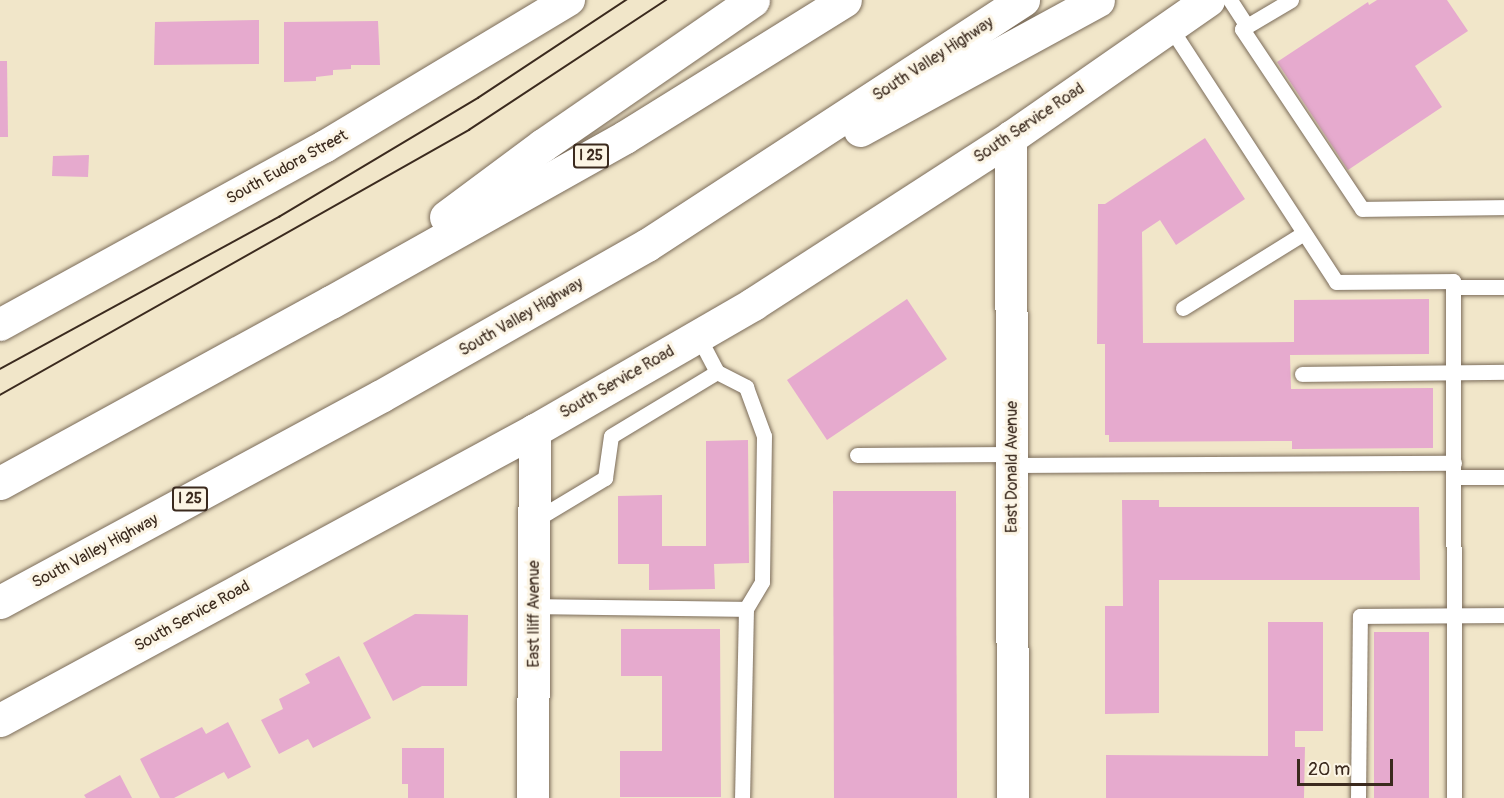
<!DOCTYPE html>
<style>
body{margin:0}
#map{position:relative;width:1504px;height:798px;overflow:hidden;background:#f1e6c9;font-family:Pangolin,sans-serif}
div>[style]{position:absolute}
.building>*{inset:0;background:#e6aace}
.roads{filter:drop-shadow(0 0 2px #7b6c5a) drop-shadow(0 0 2px #7b6c5a)}
.service>*{height:15px;margin:-7.5px;padding:0 7.5px;transform-origin:7.5px;border-radius:7.5px;background:#fff}
.minor>*{height:32px;margin:-16px;padding:0 16px;transform-origin:16px;border-radius:16px;background:#fff}
.tertiary>*{height:33px;margin:-16.5px;padding:0 16.5px;transform-origin:16.5px;border-radius:16.5px;background:#fff}
.motorway>*{height:33px;margin:-16.5px;padding:0 16.5px;transform-origin:16.5px;border-radius:16.5px;background:#fff}
.tram>*{height:1.5px;margin:-0.75px;padding:0 0.75px;transform-origin:0.75px;border-radius:0.75px;background:#3b2a1e}
span{translate:-50% -50%;white-space:nowrap;text-align:center;line-height:1.15;-webkit-text-stroke:6px #fcf5e5;paint-order:stroke}
.shield-label span{padding:2px 4px;background:#fcf5e5;border:2px solid;border-radius:4px;-webkit-text-stroke-width:0}
.shield-label{font-size:15px;color:#3b2a1e;font-weight:700}
.street-label{font-size:16px;color:#3b2a1e}
.scale{position:absolute;left:1297px;top:759px;width:96px;height:27px;box-sizing:border-box;border:3px solid #3b2a1e;border-top:0;padding-left:8px;font-size:18px;line-height:21px;white-space:nowrap;color:#3b2a1e;-webkit-text-stroke:4px #fcf5e5;paint-order:stroke}
</style>
<div id="map">
<div class="building">
<div style="clip-path:polygon(1377px 0,1447px 0,1468px 31px,1415px 66px,1442px 107px,1348px 170px,1277px 62px,1368px 2px,1369px 5px)"></div>
<div style="clip-path:polygon(259px 20px,259px 64px,154px 65px,155px 22px)"></div>
<div style="clip-path:polygon(378px 21px,380px 65px,351px 65px,351px 69px,333px 70px,333px 75px,316px 77px,316px 81px,284px 82px,284px 22px)"></div>
<div style="clip-path:polygon(0 61px,7px 61px,8px 137px,0 137px)"></div>
<div style="clip-path:polygon(1205px 138px,1245px 199px,1176px 245px,1160px 220px,1142px 232px,1143px 343px,1294px 342px,1294px 300px,1429px 299px,1429px 354px,1290px 355px,1291px 389px,1433px 388px,1433px 448px,1292px 449px,1292px 441px,1109px 442px,1109px 435px,1105px 435px,1105px 344px,1097px 344px,1098px 204px,1105px 204px)"></div>
<div style="clip-path:polygon(89px 155px,88px 177px,52px 176px,53px 156px)"></div>
<div style="clip-path:polygon(907px 299px,947px 359px,827px 440px,787px 380px)"></div>
<div style="clip-path:polygon(748px 440px,749px 563px,714px 564px,715px 589px,649px 590px,649px 564px,618px 564px,618px 496px,662px 495px,662px 546px,706px 546px,706px 441px)"></div>
<div style="clip-path:polygon(833px 491px,956px 491px,957px 798px,834px 798px)"></div>
<div style="clip-path:polygon(1122px 500px,1159px 500px,1159px 507px,1419px 507px,1420px 580px,1159px 580px,1159px 713px,1105px 714px,1105px 606px,1123px 606px)"></div>
<div style="clip-path:polygon(415px 614px,468px 615px,467px 686px,422px 686px,393px 701px,363px 643px)"></div>
<div style="clip-path:polygon(1268px 622px,1323px 622px,1323px 731px,1295px 731px,1295px 747px,1305px 747px,1304px 798px,1106px 798px,1106px 755px,1268px 756px)"></div>
<div style="clip-path:polygon(621px 629px,720px 629px,721px 797px,620px 797px,620px 751px,662px 751px,662px 676px,621px 676px)"></div>
<div style="clip-path:polygon(1374px 632px,1429px 632px,1429px 798px,1374px 798px)"></div>
<div style="clip-path:polygon(339px 656px,371px 718px,313px 748px,308px 739px,279px 754px,261px 720px,283px 709px,279px 699px,310px 683px,305px 674px)"></div>
<div style="clip-path:polygon(228px 722px,251px 767px,228px 779px,224px 772px,174px 798px,160px 798px,140px 759px,202px 727px,206px 734px)"></div>
<div style="clip-path:polygon(402px 748px,444px 748px,444px 798px,408px 798px,408px 784px,402px 784px)"></div>
<div style="clip-path:polygon(120px 775px,132px 798px,86px 798px,84px 795px)"></div>
</div>
<div class="roads">
<div class="service">
<div style="left:1230px;top:0;width:31px;rotate:57deg"></div>
<div style="left:1291px;top:0;width:57px;rotate:149.4deg"></div>
<div style="left:1242px;top:29px;width:216px;rotate:56.3deg"></div>
<div style="left:1362px;top:209px;width:142px;rotate:-0.8deg"></div>
<div style="left:1170px;top:27px;width:304px;rotate:56.9deg"></div>
<div style="left:1336px;top:282px;width:117px;rotate:-0.5deg"></div>
<div style="left:1453px;top:281px;width:517px;rotate:89.89deg"></div>
<div style="left:1453px;top:287px;width:51px"></div>
<div style="left:1183px;top:308px;width:142px;rotate:-31.8deg"></div>
<div style="left:698px;top:336px;width:41px;rotate:62.2deg"></div>
<div style="left:1302px;top:374px;width:202px;rotate:-0.6deg"></div>
<div style="left:857px;top:455px;width:154px;rotate:-0.4deg"></div>
<div style="left:1011px;top:465px;width:443px;rotate:-0.3deg"></div>
<div style="left:1454px;top:477px;width:50px"></div>
<div style="left:535px;top:520px;width:82px;rotate:-31deg"></div>
<div style="left:605px;top:478px;width:42px;rotate:-81.9deg"></div>
<div style="left:611px;top:436px;width:124px;rotate:-31.1deg"></div>
<div style="left:717px;top:372px;width:33px;rotate:27deg"></div>
<div style="left:746px;top:387px;width:52px;rotate:69.8deg"></div>
<div style="left:764px;top:436px;width:146px;rotate:90.8deg"></div>
<div style="left:762px;top:582px;width:31px;rotate:121deg"></div>
<div style="left:534px;top:606px;width:212px;rotate:0.8deg"></div>
<div style="left:746px;top:609px;width:189px;rotate:91.2deg"></div>
<div style="left:1358px;top:798px;width:182px;rotate:-89.4deg"></div>
<div style="left:1360px;top:616px;width:144px;rotate:-0.4deg"></div>
</div>
<div class="minor">
<div style="left:1011px;top:137px;width:661px;rotate:89.83deg"></div>
<div style="left:0;top:325px;width:370px;rotate:-28.8deg"></div>
<div style="left:324px;top:147px;width:286px;rotate:-31deg"></div>
<div style="left:533px;top:798px;width:368px;rotate:-89.7deg"></div>
</div>
<div class="tertiary">
<div style="left:0;top:720px;width:609px;rotate:-28.46deg"></div>
<div style="left:535px;top:430px;width:252px;rotate:-30deg"></div>
<div style="left:753px;top:304px;width:307px;rotate:-32.9deg"></div>
<div style="left:1011px;top:137px;width:240px;rotate:-34.8deg"></div>
</div>
<div class="motorway">
<div style="left:860px;top:130px;width:271px;rotate:-28.6deg"></div>
<div style="left:446px;top:217px;width:121px;rotate:-36.6deg"></div>
<div style="left:543px;top:145px;width:255px;rotate:-34.6deg"></div>
<div style="left:0;top:483px;width:377px;rotate:-28.7deg"></div>
<div style="left:331px;top:302px;width:337px;rotate:-29.3deg"></div>
<div style="left:625px;top:137px;width:259px;rotate:-31.9deg"></div>
<div style="left:0;top:602px;width:433px;rotate:-28.4deg"></div>
<div style="left:381px;top:396px;width:306px;rotate:-29.6deg"></div>
<div style="left:647px;top:245px;width:449px;rotate:-33.1deg"></div>
</div>
</div>
<div class="tram">
<div style="left:0;top:369px;width:318px;rotate:-28.6deg"></div>
<div style="left:279px;top:217px;width:232px;rotate:-30.9deg"></div>
<div style="left:478px;top:98px;width:178px;rotate:-33.5deg"></div>
<div style="left:0;top:395px;width:539px;rotate:-29.47deg"></div>
<div style="left:469px;top:130px;width:236px;rotate:-33.4deg"></div>
</div>
<div class="shield-label">
<span style="left:591px;top:156px">I 25</span>
<span style="left:190px;top:499px">I 25</span>
</div>
<div class="street-label">
<span style="left:933px;top:59px;rotate:-33deg">South Valley Highway</span>
<span style="left:1029px;top:123px;rotate:-34deg">South Service Road</span>
<span style="left:287px;top:167px;rotate:-29deg">South Eudora Street</span>
<span style="left:521px;top:317px;rotate:-30deg">South Valley Highway</span>
<span style="left:617px;top:382px;rotate:-30deg">South Service Road</span>
<span style="left:1012px;top:467px;rotate:-90deg">East Donald Avenue</span>
<span style="left:95px;top:551px;rotate:-28deg">South Valley Highway</span>
<span style="left:534px;top:614px;rotate:-90deg">East Iliff Avenue</span>
<span style="left:192px;top:616px;rotate:-29deg">South Service Road</span>
</div>
<div class="scale">20 m</div>
</div>
